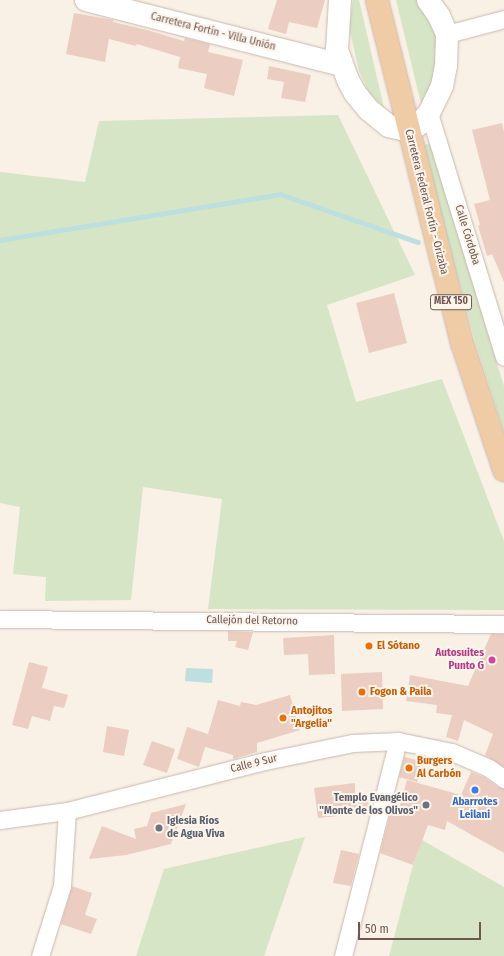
<!DOCTYPE html>
<meta charset="utf-8">
<style>
body{margin:0}
#map{position:relative;width:504px;height:956px;overflow:hidden;background:#f9f0e6;font-family:"Fira Sans Condensed",sans-serif}
div>[style]{position:absolute}
.green>*{inset:0;background:#d6e5c6}
.water>*{inset:0;background:#bddfe0}
.stream>*{height:5px;margin:-2.5px;padding:0 2.5px;transform-origin:2.5px;border-radius:2.5px;background:#bddfe0}
.building>*{inset:0;background:#ebcdc1}
.roads{filter:drop-shadow(0 0 1px #c9b7ad) drop-shadow(0 0 1px #c9b7ad)}
.minor>*{height:17px;margin:-8.5px;padding:0 8.5px;transform-origin:8.5px;border-radius:8.5px;background:#fff}
.secondary>*{height:22px;margin:-11px;padding:0 11px;transform-origin:11px;border-radius:11px;background:#fff}
.primary>*{height:22px;margin:-11px;padding:0 11px;transform-origin:11px;border-radius:11px;background:#f0cca6}
.dots>*{width:11px;height:11px;translate:-50% -50%;box-sizing:border-box;border:2px solid #fdf4ec;border-radius:50%}
span{translate:-50% -50%;white-space:nowrap;text-align:center;line-height:1.15;-webkit-text-stroke:4px #fdf4ec;paint-order:stroke}
.shield-label span{padding:1px 3px;background:#fdf4ec;border:1px solid;border-radius:3px;-webkit-text-stroke-width:0}
.shield-label{font-size:10px;color:#6f564e;font-weight:700}
.street-label{font-size:11px;color:#6f564e}
.food-label{font-size:11px;color:#c56008;font-weight:700}
.left{translate:0 -50%;text-align:left}
.hotel-label{font-size:11px;color:#b23c85;font-weight:700}
.right{translate:-100% -50%;text-align:right}
.worship-label{font-size:11px;color:#5b616d;font-weight:700}
.shop-label{font-size:11px;color:#366cbe;font-weight:700}
.scale{position:absolute;left:358px;top:922px;width:123px;height:18px;box-sizing:border-box;border:2px solid #6f564e;border-top:0;padding-left:5px;font-size:12px;line-height:14px;white-space:nowrap;color:#6f564e;-webkit-text-stroke:3px #fdf4ec;paint-order:stroke}
</style>
<div id="map">
<div class="green">
<div style="clip-path:polygon(353px 0,359px 0,384px 108px,368px 91px,359px 71px,349px 27px)"></div>
<div style="clip-path:polygon(396px 0,417px 0,436px 30px,437px 75px,422px 108px)"></div>
<div style="clip-path:polygon(338px 115px,415px 275px,327px 305px,356px 402px,442px 379px,504px 541px,504px 610px,208px 609px,222px 499px,143px 487px,131px 600px,45px 601px,46px 577px,13px 574px,20px 507px,0 503px,0 172px,85px 182px,99px 121px)"></div>
<div style="clip-path:polygon(430px 143px,504px 386px,504px 432px,475px 341px,422px 146px)"></div>
<div style="clip-path:polygon(305px 837px,264px 956px,136px 956px,164px 869px)"></div>
<div style="clip-path:polygon(422px 840px,504px 887px,504px 956px,389px 956px,413px 865px)"></div>
</div>
<div class="water">
<div style="clip-path:polygon(186px 668px,213px 669px,212px 683px,185px 681px)"></div>
</div>
<div class="stream">
<div style="left:0;top:240px;width:284px;rotate:-9.3deg"></div>
<div style="left:280px;top:194px;width:146px;rotate:19.2deg"></div>
</div>
<div class="building">
<div style="clip-path:polygon(277px 0,325px 0,317px 28px,289px 22px,286px 34px,268px 29px)"></div>
<div style="clip-path:polygon(74px 13px,113px 20px,113px 22px,147px 30px,184px 41px,185px 38px,210px 44px,208px 52px,243px 60px,234px 96px,204px 88px,207px 74px,178px 68px,180px 57px,137px 44px,136px 46px,109px 39px,105px 62px,66px 54px)"></div>
<div style="clip-path:polygon(269px 66px,311px 75px,305px 102px,281px 98px,284px 82px,267px 79px)"></div>
<div style="clip-path:polygon(502px 123px,504px 132px,504px 282px,492px 254px,487px 256px,478px 226px,480px 225px,474px 204px,490px 200px,472px 130px)"></div>
<div style="clip-path:polygon(394px 293px,407px 343px,369px 353px,356px 303px)"></div>
<div style="clip-path:polygon(228px 631px,253px 632px,248px 650px,235px 647px,237px 641px,228px 641px)"></div>
<div style="clip-path:polygon(491px 634px,504px 634px,504px 767px,485px 755px,493px 734px,464px 720px,458px 741px,446px 737px,452px 715px,436px 713px,437px 705px,406px 701px,410px 675px,468px 686px)"></div>
<div style="clip-path:polygon(334px 635px,335px 674px,309px 675px,308px 654px,284px 655px,283px 638px)"></div>
<div style="clip-path:polygon(29px 662px,48px 667px,42px 688px,68px 695px,64px 708px,54px 706px,50px 721px,32px 716px,28px 729px,12px 725px)"></div>
<div style="clip-path:polygon(382px 672px,383px 709px,342px 711px,341px 674px)"></div>
<div style="clip-path:polygon(290px 695px,300px 730px,257px 743px,257px 752px,233px 759px,233px 755px,205px 747px,199px 767px,177px 759px,187px 727px,208px 734px,218px 700px,240px 706px,241px 702px,256px 705px)"></div>
<div style="clip-path:polygon(107px 726px,129px 730px,124px 756px,103px 752px)"></div>
<div style="clip-path:polygon(152px 741px,175px 749px,167px 773px,143px 765px)"></div>
<div style="clip-path:polygon(404px 757px,421px 761px,417px 782px,399px 777px)"></div>
<div style="clip-path:polygon(471px 772px,484px 777px,498px 787px,504px 789px,504px 853px,447px 821px,445px 830px,428px 825px,413px 865px,380px 853px,390px 814px,397px 816px,407px 780px,461px 795px)"></div>
<div style="clip-path:polygon(355px 783px,355px 799px,370px 798px,368px 813px,318px 818px,314px 788px)"></div>
<div style="clip-path:polygon(186px 804px,171px 844px,126px 855px,89px 859px,102px 826px,136px 839px,134px 829px,147px 826px,151px 813px)"></div>
<div style="clip-path:polygon(341px 850px,359px 854px,351px 886px,333px 883px)"></div>
<div style="clip-path:polygon(72px 886px,92px 893px,85px 915px,97px 919px,91px 934px,61px 924px)"></div>
</div>
<div class="roads">
<div class="minor">
<div style="left:447px;top:34px;width:59px;rotate:-14.7deg"></div>
<div style="left:429px;top:113px;width:255px;rotate:72.9deg"></div>
<div style="left:0;top:619px;width:504px;rotate:0.57deg"></div>
<div style="left:0;top:820px;width:68px;rotate:-7.7deg"></div>
<div style="left:67px;top:811px;width:204px;rotate:-14.2deg"></div>
<div style="left:265px;top:761px;width:90px;rotate:-11.6deg"></div>
<div style="left:353px;top:743px;width:45px;rotate:-2.5deg"></div>
<div style="left:398px;top:741px;width:55px;rotate:11.5deg"></div>
<div style="left:452px;top:752px;width:40px;rotate:23.4deg"></div>
<div style="left:489px;top:768px;width:19px;rotate:36deg"></div>
<div style="left:40px;top:956px;width:73px;rotate:-72.6deg"></div>
<div style="left:62px;top:886px;width:75px;rotate:-86.2deg"></div>
<div style="left:343px;top:956px;width:222px;rotate:-75.7deg"></div>
</div>
<div class="secondary">
<div style="left:86px;top:0;width:263px;rotate:14.3deg"></div>
<div style="left:340px;top:0;width:50px;rotate:93.4deg"></div>
<div style="left:337px;top:50px;width:32px;rotate:70deg"></div>
<div style="left:348px;top:80px;width:15px;rotate:62deg"></div>
<div style="left:355px;top:93px;width:22px;rotate:51deg"></div>
<div style="left:369px;top:110px;width:26px;rotate:39deg"></div>
<div style="left:389px;top:126px;width:21px;rotate:14deg"></div>
<div style="left:409px;top:131px;width:11px;rotate:-34deg"></div>
<div style="left:418px;top:125px;width:16px;rotate:-47deg"></div>
<div style="left:429px;top:113px;width:30px;rotate:-64deg"></div>
<div style="left:442px;top:86px;width:21px;rotate:-79deg"></div>
<div style="left:446px;top:65px;width:31px;rotate:-88deg"></div>
<div style="left:447px;top:34px;width:20px;rotate:-114deg"></div>
<div style="left:439px;top:16px;width:19px;rotate:-125deg"></div>
</div>
<div class="primary">
<div style="left:377px;top:0;width:353px;rotate:76.1deg"></div>
<div style="left:462px;top:343px;width:134px;rotate:71.7deg"></div>
</div>
</div>
<div class="dots">
<div style="left:369px;top:646px;background:#e8710a"></div>
<div style="left:492px;top:660px;background:#d1479c"></div>
<div style="left:362px;top:692px;background:#e8710a"></div>
<div style="left:283px;top:718px;background:#e8710a"></div>
<div style="left:409px;top:768px;background:#e8710a"></div>
<div style="left:475px;top:790px;background:#3f7fe0"></div>
<div style="left:426px;top:805px;background:#6b7280"></div>
<div style="left:159px;top:828px;background:#6b7280"></div>
</div>
<div class="shield-label">
<span style="left:451px;top:302px">MEX 150</span>
</div>
<div class="street-label">
<span style="left:213px;top:32px;rotate:14deg">Carretera Fortín - Villa Unión</span>
<span style="left:426px;top:202px;rotate:76deg">Carretera Federal Fortín - Orizaba</span>
<span style="left:467px;top:235px;rotate:73deg">Calle Córdoba</span>
<span style="left:252px;top:621px;rotate:1deg">Callejón del Retorno</span>
<span style="left:254px;top:764px;rotate:-14deg">Calle 9 Sur</span>
</div>
<div class="food-label">
<span class="left" style="left:377px;top:646px">El Sótano</span>
<span class="left" style="left:370px;top:692px">Fogon &amp; Paila</span>
<span class="left" style="left:291px;top:718px">Antojitos<br>"Argelia"</span>
<span class="left" style="left:417px;top:768px">Burgers<br>Al Carbón</span>
</div>
<div class="hotel-label">
<span class="right" style="left:484px;top:660px">Autosuites<br>Punto G</span>
</div>
<div class="worship-label">
<span class="right" style="left:418px;top:805px">Templo Evangélico<br>"Monte de los Olivos"</span>
<span class="left" style="left:167px;top:828px">Iglesia Ríos<br>de Agua Viva</span>
</div>
<div class="shop-label">
<span style="left:475px;top:809px">Abarrotes<br>Leilani</span>
</div>
<div class="scale">50 m</div>
</div>
